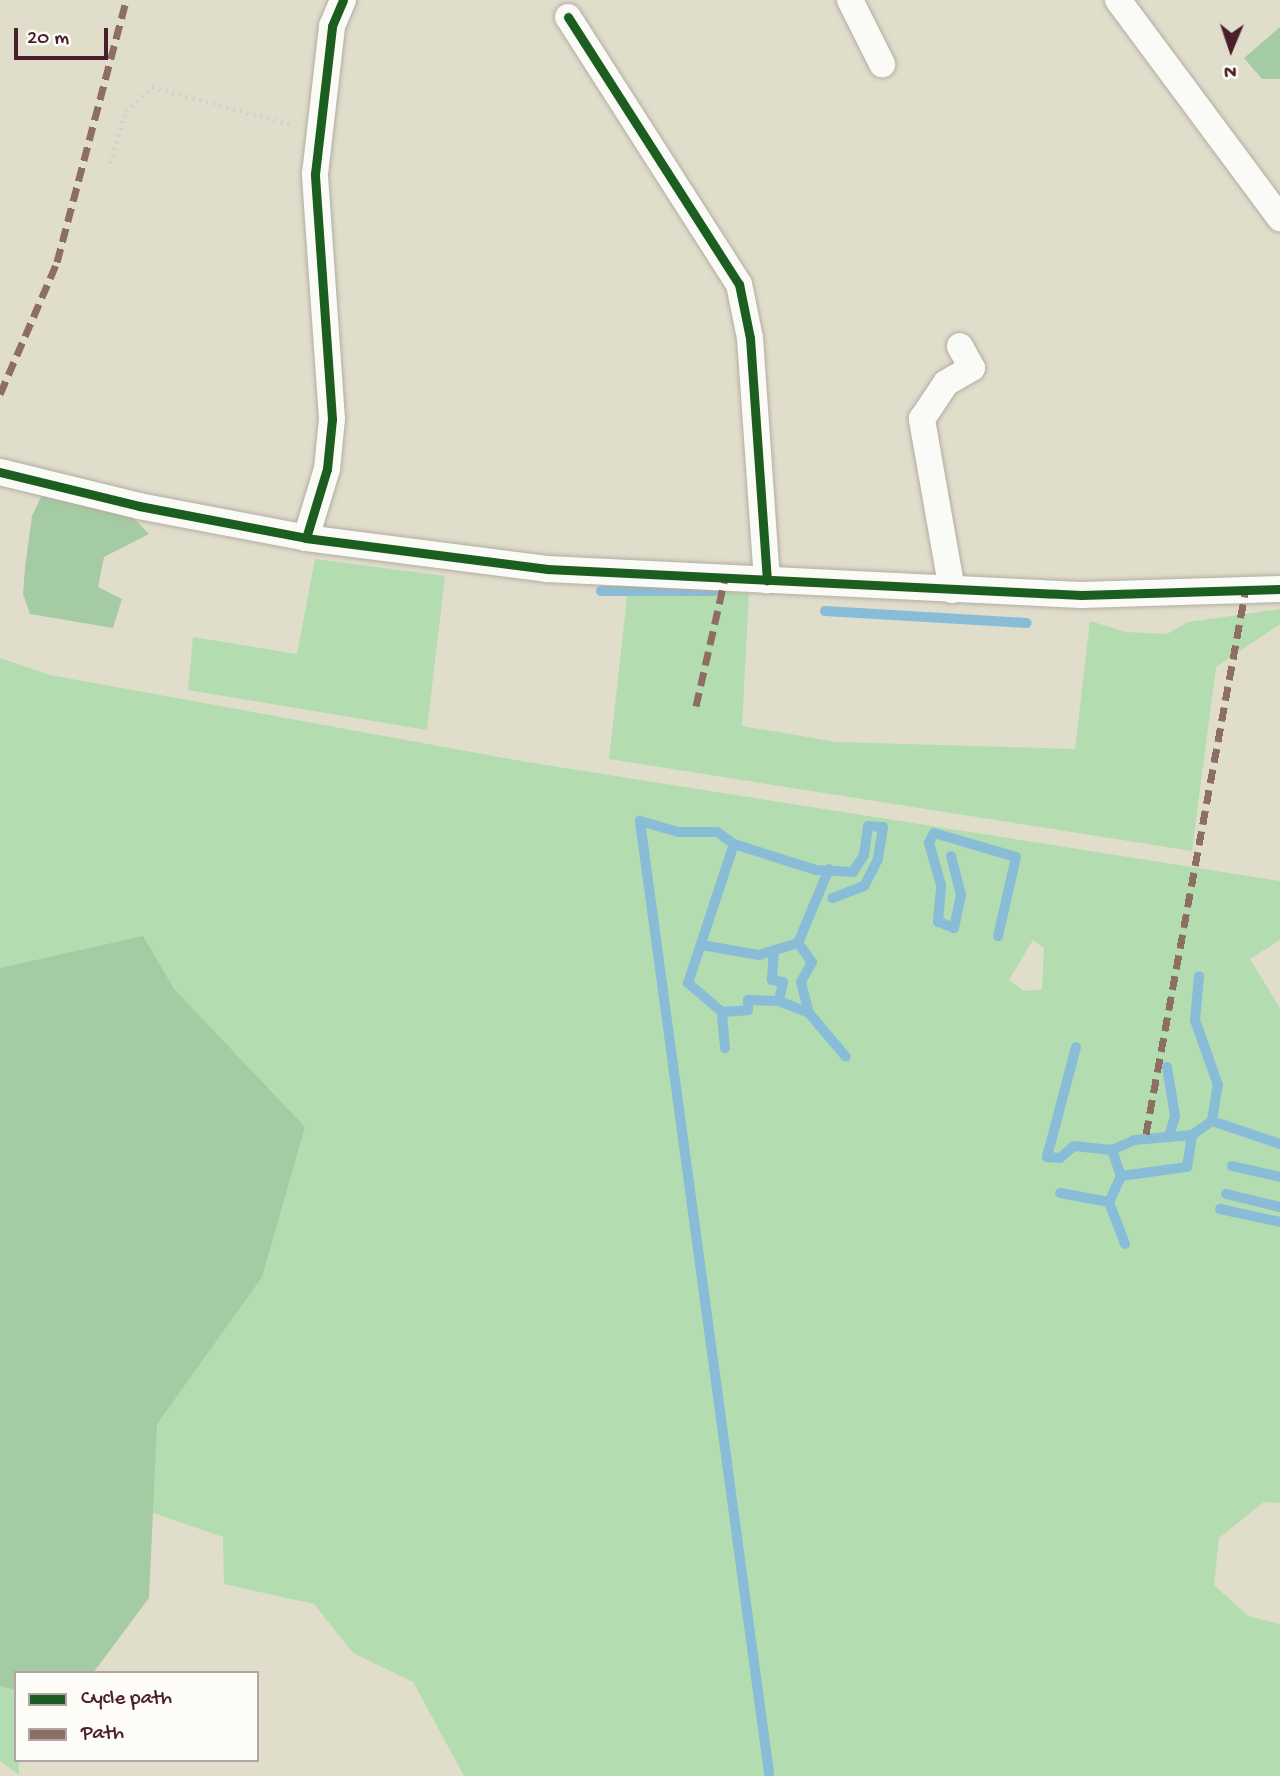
<!DOCTYPE html>
<style>
body{margin:0}
#map{position:relative;width:1280px;height:1776px;overflow:hidden;background:#e1ddcb;font-family:"Gochi Hand",sans-serif}
div>[style]{position:absolute}
.green>*{inset:0;background:#b3ddb1}
.forest>*{inset:0;background:#a4cba3}
.stream>*{height:10px;margin:-5px;padding:0 5px;transform-origin:5px;border-radius:5px;background:#89bcd7}
.path>*{height:4.5px;margin-top:-2.25px;transform-origin:0;background:repeating-linear-gradient(90deg,#d4d1cd 0 2px,transparent 0 7px)}
.roads{filter:drop-shadow(0 0 2px #b3ada3) drop-shadow(0 0 2px #b3ada3)}
.minor>*{height:26px;margin:-13px;padding:0 13px;transform-origin:13px;border-radius:13px;background:#fafaf7}
.quiet>*{height:7px;margin-top:-3.5px;transform-origin:0;background:repeating-linear-gradient(90deg,#8d6e63 0 14px,transparent 0 21px)}
.cycleway>*{height:9px;margin:-4.5px;padding:0 4.5px;transform-origin:4.5px;border-radius:4.5px;background:#1b5e20}
span{translate:-50% -50%;white-space:nowrap;text-align:center;line-height:1.15;-webkit-text-stroke:6px #fdfcf7;paint-order:stroke}
.legend{position:absolute;left:14px;top:1671px;width:245px;height:91px;box-sizing:border-box;background:#fdfcf7;border:2px solid #b5a4a5;margin:0;padding:9px 12px;list-style:none;font-size:21px;color:#4a1f2b}
.legend li{display:flex;align-items:center;gap:14px;height:35px}
.legend b{width:35px;border:2px solid #b5a4a5}
.north{position:absolute;left:1196px;top:14px;width:70px;height:70px;-webkit-text-stroke:5px #fdfcf7;paint-order:stroke;rotate:182deg;font-size:19px;font-weight:700;line-height:28px;text-align:center;color:#4a1f2b}
.north::after{content:'';display:block;margin:auto;width:24px;height:32px;background:#4a1f2b;clip-path:polygon(50% 0,100% 100%,50% 72%,0 100%)}
.scale{position:absolute;left:14px;top:28px;width:94px;height:32px;box-sizing:border-box;border:4px solid #4a1f2b;border-top:0;padding-left:9px;font-size:21px;line-height:24px;white-space:nowrap;color:#4a1f2b;-webkit-text-stroke:5px #fdfcf7;paint-order:stroke}
</style>
<div id="map">
<div class="green">
<div style="clip-path:polygon(315px 559px,445px 576px,427px 730px,188px 690px,193px 637px,297px 654px)"></div>
<div style="clip-path:polygon(628px 588px,749px 593px,742px 726px,837px 742px,1075px 749px,1090px 621px,1126px 632px,1167px 634px,1188px 622px,1280px 609px,1280px 624px,1216px 667px,1192px 851px,609px 759px)"></div>
<div style="clip-path:polygon(evenodd,0 658px,50px 675px,527px 762px,1280px 881px,1280px 940px,1250px 959px,1280px 1008px,1280px 1503px,1264px 1502px,1219px 1538px,1214px 1585px,1248px 1616px,1280px 1624px,1280px 1776px,464px 1776px,413px 1682px,353px 1653px,314px 1604px,224px 1584px,223px 1537px,72px 1485px,16px 1673px,19px 1775px,0 1761px,0 658px,1033px 940px,1044px 948px,1042px 989px,1024px 991px,1009px 980px,1033px 940px)"></div>
</div>
<div class="forest">
<div style="clip-path:polygon(1280px 27px,1280px 79px,1262px 79px,1244px 58px)"></div>
<div style="clip-path:polygon(42px 495px,127px 511px,149px 534px,104px 557px,98px 587px,122px 599px,113px 628px,30px 614px,23px 594px,25px 567px,32px 516px)"></div>
<div style="clip-path:polygon(143px 936px,174px 989px,305px 1127px,262px 1277px,157px 1424px,149px 1598px,93px 1673px,16px 1673px,16px 1690px,0 1686px,0 968px)"></div>
</div>
<div class="stream">
<div style="left:601px;top:591px;width:114px"></div>
<div style="left:825px;top:611px;width:202px;rotate:3.4deg"></div>
<div style="left:951px;top:856px;width:40px;rotate:75.6deg"></div>
<div style="left:961px;top:895px;width:34px;rotate:102deg"></div>
<div style="left:954px;top:928px;width:17px;rotate:-159deg"></div>
<div style="left:938px;top:922px;width:37px;rotate:-85deg"></div>
<div style="left:941px;top:885px;width:44px;rotate:-105.9deg"></div>
<div style="left:929px;top:843px;width:11px;rotate:-63deg"></div>
<div style="left:934px;top:833px;width:85px;rotate:16.3deg"></div>
<div style="left:1016px;top:857px;width:81px;rotate:102.8deg"></div>
<div style="left:798px;top:943px;width:24px;rotate:54deg"></div>
<div style="left:812px;top:962px;width:23px;rotate:119deg"></div>
<div style="left:801px;top:982px;width:32px;rotate:76deg"></div>
<div style="left:809px;top:1013px;width:57px;rotate:49.9deg"></div>
<div style="left:702px;top:945px;width:58px;rotate:10deg"></div>
<div style="left:759px;top:955px;width:41px;rotate:-17.1deg"></div>
<div style="left:798px;top:943px;width:80px;rotate:-67.3deg"></div>
<div style="left:774px;top:950px;width:30px;rotate:94deg"></div>
<div style="left:772px;top:980px;width:11px;rotate:10deg"></div>
<div style="left:783px;top:982px;width:19px;rotate:102deg"></div>
<div style="left:722px;top:1012px;width:26px;rotate:-4deg"></div>
<div style="left:748px;top:1010px;width:10px;rotate:-90deg"></div>
<div style="left:748px;top:1000px;width:31px;rotate:2deg"></div>
<div style="left:779px;top:1001px;width:32px;rotate:22deg"></div>
<div style="left:1076px;top:1047px;width:114px;rotate:104.8deg"></div>
<div style="left:1047px;top:1157px;width:13px;rotate:4deg"></div>
<div style="left:1060px;top:1158px;width:18px;rotate:-41deg"></div>
<div style="left:1074px;top:1146px;width:38px;rotate:6deg"></div>
<div style="left:725px;top:1048px;width:36px;rotate:-95deg"></div>
<div style="left:722px;top:1012px;width:45px;rotate:-139.5deg"></div>
<div style="left:688px;top:983px;width:146px;rotate:-71.7deg"></div>
<div style="left:1167px;top:1067px;width:50px;rotate:80.7deg"></div>
<div style="left:1175px;top:1116px;width:22px;rotate:106deg"></div>
<div style="left:1212px;top:1121px;width:72px;rotate:18.7deg"></div>
<div style="left:1232px;top:1166px;width:49px;rotate:12.9deg"></div>
<div style="left:1121px;top:1176px;width:28px;rotate:-109deg"></div>
<div style="left:1112px;top:1150px;width:24px;rotate:-24deg"></div>
<div style="left:1134px;top:1140px;width:58px;rotate:-4.9deg"></div>
<div style="left:1060px;top:1193px;width:50px;rotate:10.4deg"></div>
<div style="left:1226px;top:1194px;width:56px;rotate:13.5deg"></div>
<div style="left:1220px;top:1209px;width:61px;rotate:12.2deg"></div>
<div style="left:1125px;top:1244px;width:45px;rotate:-110.9deg"></div>
<div style="left:1109px;top:1202px;width:29px;rotate:-65deg"></div>
<div style="left:1121px;top:1176px;width:67px;rotate:-7.8deg"></div>
<div style="left:1187px;top:1167px;width:32px;rotate:-81deg"></div>
<div style="left:1192px;top:1135px;width:24px;rotate:-35deg"></div>
<div style="left:1212px;top:1121px;width:36px;rotate:-81deg"></div>
<div style="left:1218px;top:1085px;width:69px;rotate:-109.5deg"></div>
<div style="left:1195px;top:1020px;width:44px;rotate:-84.8deg"></div>
<div style="left:769px;top:1773px;width:961px;rotate:-97.72deg"></div>
<div style="left:640px;top:821px;width:40px;rotate:16deg"></div>
<div style="left:678px;top:832px;width:39px"></div>
<div style="left:717px;top:832px;width:21px;rotate:35deg"></div>
<div style="left:734px;top:844px;width:86px;rotate:17.6deg"></div>
<div style="left:816px;top:870px;width:37px;rotate:3deg"></div>
<div style="left:853px;top:872px;width:20px;rotate:-57deg"></div>
<div style="left:864px;top:855px;width:29px;rotate:-82deg"></div>
<div style="left:868px;top:826px;width:15px;rotate:4deg"></div>
<div style="left:883px;top:827px;width:32px;rotate:99deg"></div>
<div style="left:878px;top:859px;width:30px;rotate:117deg"></div>
<div style="left:864px;top:886px;width:34px;rotate:159deg"></div>
</div>
<div class="path">
<div style="left:110px;top:163px;width:54px;rotate:-72.9deg"></div>
<div style="left:126px;top:111px;width:35px;rotate:-43deg"></div>
<div style="left:152px;top:87px;width:147px;rotate:15deg"></div>
</div>
<div class="roads">
<div class="minor">
<div style="left:850px;top:0;width:72px;rotate:63.4deg"></div>
<div style="left:1118px;top:0;width:272px;rotate:53.4deg"></div>
<div style="left:568px;top:17px;width:317px;rotate:57.4deg"></div>
<div style="left:739px;top:284px;width:55px;rotate:78.5deg"></div>
<div style="left:750px;top:338px;width:243px;rotate:86deg"></div>
<div style="left:0;top:472px;width:143px;rotate:13.7deg"></div>
<div style="left:139px;top:506px;width:170px;rotate:10.8deg"></div>
<div style="left:306px;top:538px;width:243px;rotate:7.3deg"></div>
<div style="left:547px;top:569px;width:535px;rotate:2.79deg"></div>
<div style="left:1081px;top:595px;width:199px;rotate:-1.7deg"></div>
<div style="left:306px;top:538px;width:72px;rotate:-73.1deg"></div>
<div style="left:327px;top:469px;width:50px;rotate:-84.3deg"></div>
<div style="left:332px;top:419px;width:246px;rotate:-94deg"></div>
<div style="left:315px;top:174px;width:149px;rotate:-83.4deg"></div>
<div style="left:332px;top:26px;width:28px;rotate:-67deg"></div>
<div style="left:952px;top:590px;width:174px;rotate:-100deg"></div>
<div style="left:922px;top:419px;width:43px;rotate:-56.3deg"></div>
<div style="left:946px;top:383px;width:30px;rotate:-30deg"></div>
<div style="left:972px;top:368px;width:25px;rotate:-119deg"></div>
</div>
</div>
<div class="quiet">
<div style="left:0;top:394px;width:144px;rotate:-66.6deg"></div>
<div style="left:57px;top:262px;width:271px;rotate:-75.2deg"></div>
<div style="left:696px;top:706px;width:131px;rotate:-77.2deg"></div>
<div style="left:1146px;top:1134px;width:555px;rotate:-79.62deg"></div>
</div>
<div class="cycleway">
<div style="left:568px;top:17px;width:317px;rotate:57.4deg"></div>
<div style="left:739px;top:284px;width:55px;rotate:78.5deg"></div>
<div style="left:750px;top:338px;width:243px;rotate:86deg"></div>
<div style="left:0;top:472px;width:143px;rotate:13.7deg"></div>
<div style="left:139px;top:506px;width:170px;rotate:10.8deg"></div>
<div style="left:306px;top:538px;width:243px;rotate:7.3deg"></div>
<div style="left:547px;top:569px;width:535px;rotate:2.79deg"></div>
<div style="left:1081px;top:595px;width:199px;rotate:-1.7deg"></div>
<div style="left:306px;top:538px;width:72px;rotate:-73.1deg"></div>
<div style="left:327px;top:469px;width:50px;rotate:-84.3deg"></div>
<div style="left:332px;top:419px;width:246px;rotate:-94deg"></div>
<div style="left:315px;top:174px;width:149px;rotate:-83.4deg"></div>
<div style="left:332px;top:26px;width:28px;rotate:-67deg"></div>
</div>
<ul class="legend">
<li><b style="height:9px;background:#1b5e20"></b>Cycle path</li>
<li><b style="height:9px;background:#8d6e63"></b>Path</li>
</ul>
<div class="north">N</div>
<div class="scale">20 m</div>
</div>
